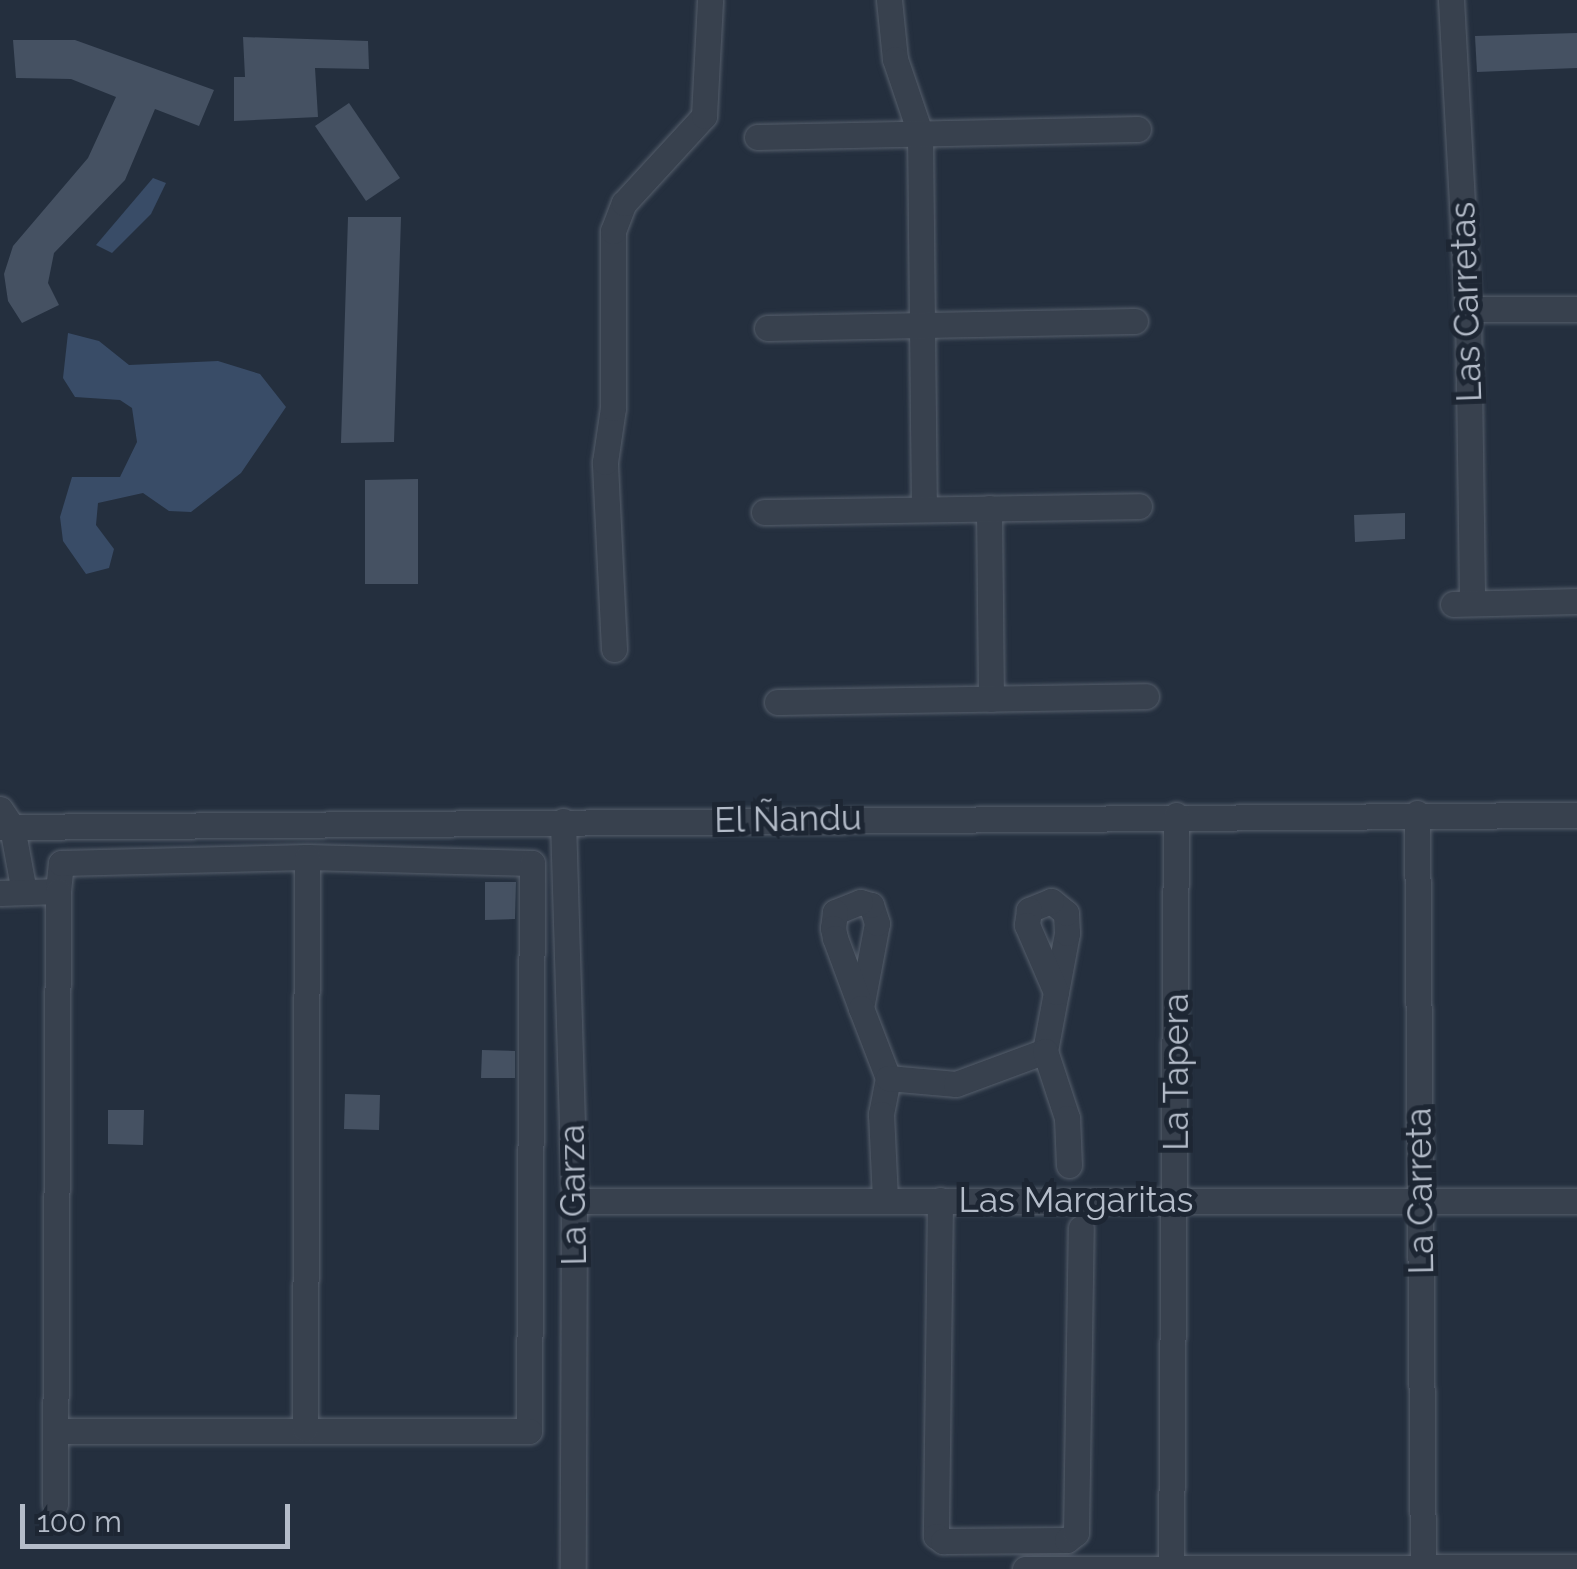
<!DOCTYPE html>
<meta charset="utf-8">
<style>
body{margin:0}
#map{position:relative;width:1577px;height:1569px;overflow:hidden;background:#242f3e;font-family:Raleway,sans-serif}
div>[style]{position:absolute}
.water>*{inset:0;background:#394c67}
.building>*{inset:0;background:#455162}
.roads{filter:drop-shadow(0 0 2px #565f6c) drop-shadow(0 0 2px #565f6c)}
.minor>*{height:25px;margin:-12.5px;padding:0 12.5px;transform-origin:12.5px;border-radius:12.5px;background:#38414e}
span{translate:-50% -50%;white-space:nowrap;text-align:center;line-height:1.15;-webkit-text-stroke:10px #1d2633;paint-order:stroke}
.street-label{font-size:35px;color:#b4bcc9}
.scale{position:absolute;left:20px;top:1504px;width:270px;height:45px;box-sizing:border-box;border:5px solid #b4bcc9;border-top:0;padding-left:12px;font-size:30px;line-height:35px;white-space:nowrap;color:#b4bcc9;-webkit-text-stroke:8px #1d2633;paint-order:stroke}
</style>
<div id="map">
<div class="water">
<div style="clip-path:polygon(153px 178px,166px 183px,151px 214px,112px 253px,96px 245px)"></div>
<div style="clip-path:polygon(68px 333px,99px 341px,129px 365px,218px 361px,260px 374px,286px 407px,241px 473px,191px 512px,169px 511px,143px 493px,98px 503px,96px 525px,114px 549px,109px 568px,86px 574px,63px 541px,60px 517px,72px 477px,120px 477px,137px 442px,132px 408px,120px 400px,75px 397px,63px 378px)"></div>
</div>
<div class="building">
<div style="clip-path:polygon(1577px 33px,1577px 68px,1477px 72px,1475px 36px)"></div>
<div style="clip-path:polygon(243px 37px,368px 41px,369px 69px,315px 68px,318px 117px,234px 121px,234px 77px,245px 77px)"></div>
<div style="clip-path:polygon(13px 40px,75px 40px,214px 90px,199px 126px,155px 109px,125px 180px,54px 253px,48px 283px,59px 305px,22px 323px,8px 301px,4px 274px,13px 246px,88px 158px,116px 97px,71px 79px,16px 78px)"></div>
<div style="clip-path:polygon(349px 103px,400px 178px,366px 201px,315px 126px)"></div>
<div style="clip-path:polygon(348px 217px,401px 217px,394px 442px,341px 443px)"></div>
<div style="clip-path:polygon(418px 479px,418px 584px,365px 584px,365px 480px)"></div>
<div style="clip-path:polygon(1405px 513px,1405px 539px,1355px 542px,1354px 515px)"></div>
<div style="clip-path:polygon(485px 882px,516px 882px,515px 919px,485px 920px)"></div>
<div style="clip-path:polygon(482px 1050px,515px 1051px,515px 1078px,481px 1078px)"></div>
<div style="clip-path:polygon(345px 1094px,380px 1095px,379px 1130px,344px 1129px)"></div>
<div style="clip-path:polygon(108px 1110px,144px 1110px,143px 1145px,108px 1144px)"></div>
</div>
<div class="roads">
<div class="minor">
<div style="left:889px;top:0;width:59px;rotate:84.2deg"></div>
<div style="left:895px;top:59px;width:78px;rotate:71.3deg"></div>
<div style="left:920px;top:133px;width:376px;rotate:89.4deg"></div>
<div style="left:1451px;top:0;width:309px;rotate:86.9deg"></div>
<div style="left:1468px;top:309px;width:294px;rotate:89.2deg"></div>
<div style="left:757px;top:137px;width:381px;rotate:-1.2deg"></div>
<div style="left:1468px;top:309px;width:109px"></div>
<div style="left:767px;top:328px;width:368px;rotate:-1.1deg"></div>
<div style="left:989px;top:508px;width:191px;rotate:89.4deg"></div>
<div style="left:764px;top:512px;width:375px;rotate:-0.9deg"></div>
<div style="left:1453px;top:604px;width:124px;rotate:-1.4deg"></div>
<div style="left:614px;top:649px;width:187px;rotate:-92.8deg"></div>
<div style="left:605px;top:462px;width:55px;rotate:-81.6deg"></div>
<div style="left:613px;top:408px;width:177px;rotate:-90deg"></div>
<div style="left:613px;top:231px;width:30px;rotate:-69deg"></div>
<div style="left:624px;top:203px;width:118px;rotate:-47.4deg"></div>
<div style="left:704px;top:116px;width:116px;rotate:-87deg"></div>
<div style="left:777px;top:702px;width:369px;rotate:-0.9deg"></div>
<div style="left:0;top:809px;width:22px;rotate:56deg"></div>
<div style="left:12px;top:827px;width:66px;rotate:79.5deg"></div>
<div style="left:1417px;top:813px;width:756px;rotate:89.55deg"></div>
<div style="left:563px;top:821px;width:380px;rotate:88.3deg"></div>
<div style="left:574px;top:1201px;width:368px;rotate:90.2deg"></div>
<div style="left:0;top:827px;width:1577px;rotate:-0.44deg"></div>
<div style="left:0;top:893px;width:58px;rotate:-2deg"></div>
<div style="left:58px;top:891px;width:28px;rotate:-84deg"></div>
<div style="left:61px;top:863px;width:246px;rotate:-1.4deg"></div>
<div style="left:307px;top:857px;width:225px;rotate:1.5deg"></div>
<div style="left:532px;top:863px;width:568px;rotate:90.3deg"></div>
<div style="left:529px;top:1431px;width:473px;rotate:180deg"></div>
<div style="left:861px;top:1008px;width:86px;rotate:-79.3deg"></div>
<div style="left:877px;top:923px;width:19px;rotate:-108deg"></div>
<div style="left:871px;top:905px;width:11px;rotate:-165deg"></div>
<div style="left:860px;top:902px;width:27px;rotate:158deg"></div>
<div style="left:835px;top:912px;width:16px;rotate:97deg"></div>
<div style="left:833px;top:928px;width:10px;rotate:79deg"></div>
<div style="left:835px;top:938px;width:75px;rotate:69.6deg"></div>
<div style="left:861px;top:1008px;width:75px;rotate:68.9deg"></div>
<div style="left:888px;top:1078px;width:37px;rotate:101deg"></div>
<div style="left:881px;top:1114px;width:86px;rotate:87.3deg"></div>
<div style="left:1045px;top:1051px;width:120px;rotate:-79.4deg"></div>
<div style="left:1067px;top:933px;width:20px;rotate:-93deg"></div>
<div style="left:1066px;top:913px;width:19px;rotate:-141deg"></div>
<div style="left:1051px;top:901px;width:24px;rotate:158deg"></div>
<div style="left:1029px;top:910px;width:15px;rotate:98deg"></div>
<div style="left:1027px;top:925px;width:73px;rotate:66.6deg"></div>
<div style="left:888px;top:1078px;width:68px;rotate:5deg"></div>
<div style="left:956px;top:1084px;width:95px;rotate:-20.3deg"></div>
<div style="left:1045px;top:1051px;width:71px;rotate:71.8deg"></div>
<div style="left:1067px;top:1118px;width:47px;rotate:87.6deg"></div>
<div style="left:940px;top:1200px;width:336px;rotate:90.7deg"></div>
<div style="left:936px;top:1536px;width:9px;rotate:36deg"></div>
<div style="left:943px;top:1541px;width:124px;rotate:-0.5deg"></div>
<div style="left:1067px;top:1540px;width:11px;rotate:-38deg"></div>
<div style="left:1076px;top:1533px;width:305px;rotate:-89.1deg"></div>
<div style="left:574px;top:1201px;width:1003px"></div>
<div style="left:305px;top:1429px;width:572px;rotate:-89.8deg"></div>
<div style="left:55px;top:1504px;width:613px;rotate:-89.72deg"></div>
<div style="left:1025px;top:1569px;width:552px;rotate:-0.21deg"></div>
<div style="left:1171px;top:1569px;width:754px;rotate:-89.62deg"></div>
</div>
</div>
<div class="street-label">
<span style="left:1466px;top:302px;rotate:-92deg">Las Carretas</span>
<span style="left:788px;top:819px;rotate:-1deg">El Ñandu</span>
<span style="left:1176px;top:1072px;rotate:-90deg">La Tapera</span>
<span style="left:1420px;top:1191px;rotate:-91deg">La Carreta</span>
<span style="left:573px;top:1195px;rotate:-91deg">La Garza</span>
<span style="left:1076px;top:1200px">Las Margaritas</span>
</div>
<div class="scale">100 m</div>
</div>
